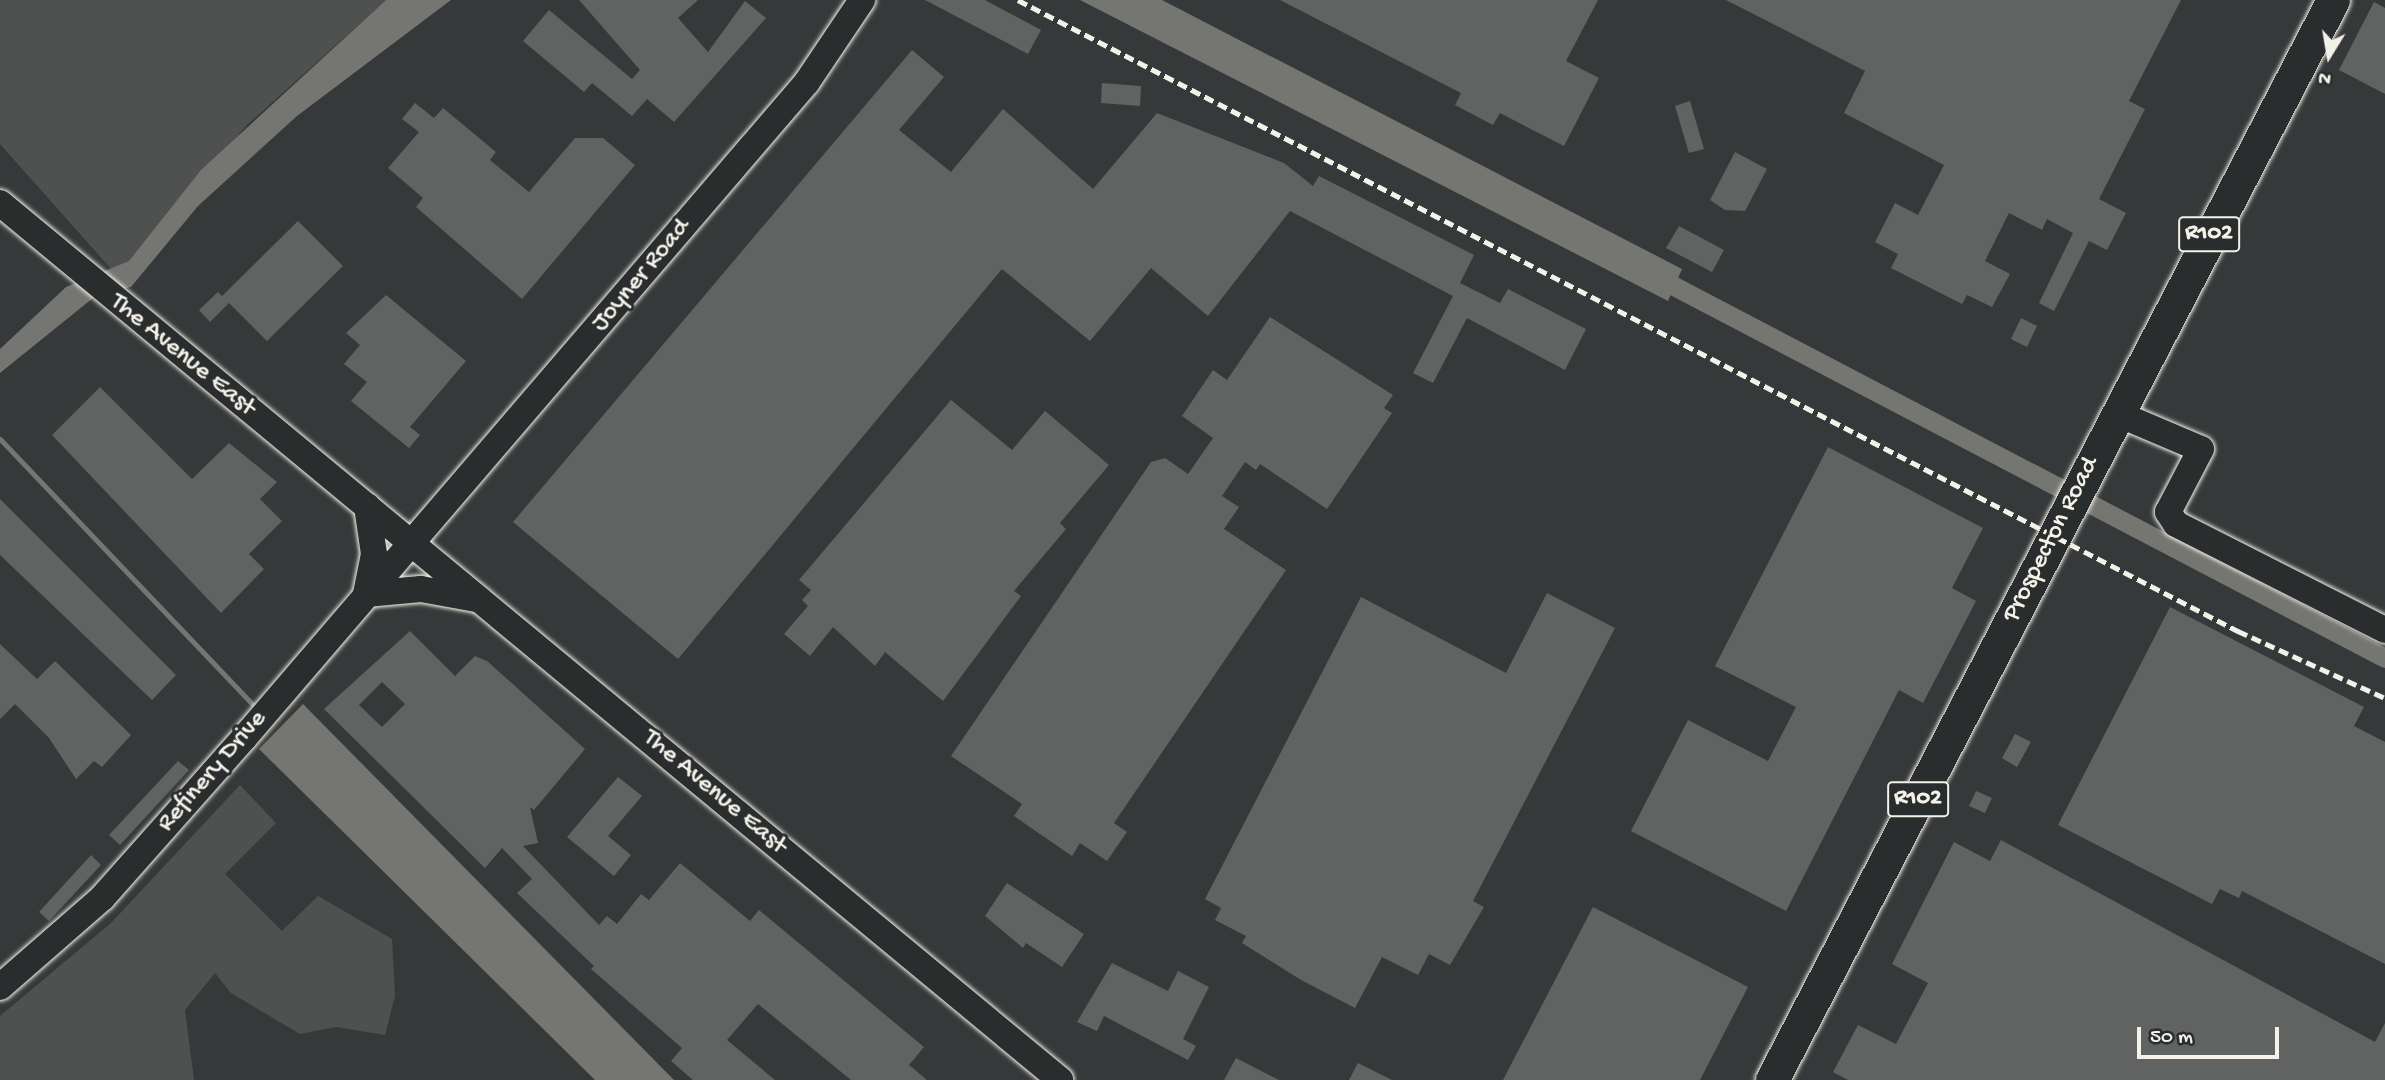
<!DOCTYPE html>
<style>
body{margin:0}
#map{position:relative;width:2385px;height:1080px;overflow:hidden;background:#363939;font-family:"Gochi Hand",sans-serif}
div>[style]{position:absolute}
.green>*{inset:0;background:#4e514f}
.water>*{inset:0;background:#757572}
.stream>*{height:5px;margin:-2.5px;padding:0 2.5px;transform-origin:2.5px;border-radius:2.5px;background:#757572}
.canal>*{height:19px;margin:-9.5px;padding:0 9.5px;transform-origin:9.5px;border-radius:9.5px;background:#757572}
.building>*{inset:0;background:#616362}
.roads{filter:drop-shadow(0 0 2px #f4f1e8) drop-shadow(0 0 2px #f4f1e8)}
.minor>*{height:26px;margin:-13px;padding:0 13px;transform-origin:13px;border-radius:13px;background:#2a2d2e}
.major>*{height:33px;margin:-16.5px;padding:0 16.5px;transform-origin:16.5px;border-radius:16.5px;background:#2a2d2e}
.rail>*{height:5px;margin-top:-2.5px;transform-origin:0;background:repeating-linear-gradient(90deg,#f4f1e8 0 10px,transparent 0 15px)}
span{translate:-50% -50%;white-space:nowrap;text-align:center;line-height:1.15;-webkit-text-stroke:6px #2a2d2e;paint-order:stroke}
.shield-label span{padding:2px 5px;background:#2a2d2e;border:2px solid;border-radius:5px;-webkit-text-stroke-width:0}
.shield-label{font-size:24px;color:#f4f1e8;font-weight:700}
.street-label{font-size:26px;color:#f4f1e8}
.north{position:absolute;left:2294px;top:21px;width:70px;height:70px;-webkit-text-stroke:5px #2a2d2e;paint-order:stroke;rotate:191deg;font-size:19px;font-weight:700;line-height:28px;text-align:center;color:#f4f1e8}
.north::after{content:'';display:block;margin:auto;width:24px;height:32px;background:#f4f1e8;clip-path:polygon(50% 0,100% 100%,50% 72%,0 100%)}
.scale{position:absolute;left:2137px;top:1027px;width:142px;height:32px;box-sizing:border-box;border:4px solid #f4f1e8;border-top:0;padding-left:9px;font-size:21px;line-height:24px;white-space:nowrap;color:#f4f1e8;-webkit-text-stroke:5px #2a2d2e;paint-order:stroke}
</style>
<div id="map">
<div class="green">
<div style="clip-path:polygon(0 0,386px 0,247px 125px,129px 261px,112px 270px,0 144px)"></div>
<div style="clip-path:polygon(240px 785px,276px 823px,225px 874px,282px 931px,318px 896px,392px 939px,395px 996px,385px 1035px,336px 1027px,300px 1034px,231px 993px,215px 973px,185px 1010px,194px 1080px,0 1080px,0 1016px,111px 923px)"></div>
</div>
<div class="water">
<div style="clip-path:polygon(386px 0,451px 0,297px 116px,198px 206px,131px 287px,98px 294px,0 373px,0 349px,66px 287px,129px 261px,201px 170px)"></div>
<div style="clip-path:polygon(1080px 0,1162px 0,1682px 269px,1668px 301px)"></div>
<div style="clip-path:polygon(303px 704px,674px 1080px,595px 1080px,259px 749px)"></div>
</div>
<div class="stream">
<div style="left:0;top:439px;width:374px;rotate:46.4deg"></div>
</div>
<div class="canal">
<div style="left:1651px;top:274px;width:828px;rotate:27.62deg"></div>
</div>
<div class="building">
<div style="clip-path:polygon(579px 0,698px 0,678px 18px,708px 52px,745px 1px,766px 18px,674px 122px,647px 99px,632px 116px,592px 83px,584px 92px,523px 41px,549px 10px,632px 79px,640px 70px)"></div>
<div style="clip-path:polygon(925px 0,985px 0,1041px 30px,1028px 54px)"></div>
<div style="clip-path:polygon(1280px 0,1598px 0,1566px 61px,1599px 78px,1564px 146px,1500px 113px,1493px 125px,1455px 105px,1461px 93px)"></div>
<div style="clip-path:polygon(1726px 0,2181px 0,2129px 101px,2145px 109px,2099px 199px,2126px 213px,2107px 250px,2089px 241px,2054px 311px,2039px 303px,2073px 233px,2047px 219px,2042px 230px,2009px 213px,1985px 261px,2010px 274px,1992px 307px,1967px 295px,1962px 304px,1891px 268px,1898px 254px,1875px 242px,1895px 203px,1918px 215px,1944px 165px,1844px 113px,1865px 71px)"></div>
<div style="clip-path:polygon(2374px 2px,2385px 8px,2385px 94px,2339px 70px)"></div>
<div style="clip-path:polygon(912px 50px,944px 77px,899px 130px,951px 172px,1003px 109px,1093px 189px,1157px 113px,1284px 163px,1313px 186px,1319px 176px,1474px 255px,1460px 283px,1500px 303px,1508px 289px,1586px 329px,1565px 370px,1467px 318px,1433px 383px,1413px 373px,1453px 296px,1290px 211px,1208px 316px,1151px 268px,1090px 341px,1002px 269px,678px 659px,513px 522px)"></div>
<div style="clip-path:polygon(1102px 83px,1141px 86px,1140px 106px,1101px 103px)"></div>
<div style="clip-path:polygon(1690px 101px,1704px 149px,1689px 153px,1675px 106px)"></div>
<div style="clip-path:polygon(415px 103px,434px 118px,443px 108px,496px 152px,490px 160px,529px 192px,575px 138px,603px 138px,635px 165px,522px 299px,416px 207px,423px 198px,388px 168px,419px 132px,402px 119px)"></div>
<div style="clip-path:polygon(1735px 152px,1767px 169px,1745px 211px,1725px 210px,1710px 200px)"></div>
<div style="clip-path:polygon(298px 221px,343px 266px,267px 341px,229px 303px,210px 322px,199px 310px,218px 292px,222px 296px)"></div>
<div style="clip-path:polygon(1679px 226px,1724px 250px,1712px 272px,1666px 248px)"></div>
<div style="clip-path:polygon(386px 295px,466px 361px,410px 427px,420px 435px,409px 448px,351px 401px,367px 382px,344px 364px,360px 345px,346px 333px)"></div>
<div style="clip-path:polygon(1270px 317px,1393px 395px,1384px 408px,1392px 413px,1327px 509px,1260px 464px,1256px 470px,1245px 462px,1222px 496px,1239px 507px,1224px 529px,1286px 570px,1114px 823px,1127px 832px,1107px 861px,1080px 843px,1072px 856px,1014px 816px,1022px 804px,951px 756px,1151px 462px,1165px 458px,1188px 474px,1213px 438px,1182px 416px,1213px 370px,1227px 380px)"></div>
<div style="clip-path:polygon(2021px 318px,2037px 326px,2027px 347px,2011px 339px)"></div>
<div style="clip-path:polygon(100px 387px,192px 479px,229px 443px,277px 482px,260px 499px,282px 521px,249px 554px,264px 569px,221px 613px,52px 435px)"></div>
<div style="clip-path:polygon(951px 400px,1012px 450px,1045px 411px,1109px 465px,1060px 523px,1066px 529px,1014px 591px,1021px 596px,943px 701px,885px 652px,875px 666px,833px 627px,810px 656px,784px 634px,808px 606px,802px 600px,811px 590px,799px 580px)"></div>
<div style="clip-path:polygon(1828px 447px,1983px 528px,1952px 588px,1976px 601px,1923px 703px,1899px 690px,1786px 911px,1631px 831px,1688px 720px,1768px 761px,1796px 707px,1715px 666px)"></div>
<div style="clip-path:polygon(0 499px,176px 675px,152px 700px,0 555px)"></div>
<div style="clip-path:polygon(1547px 593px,1615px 628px,1473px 901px,1484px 907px,1450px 965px,1429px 954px,1418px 975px,1382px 957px,1355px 1008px,1301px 980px,1242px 943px,1246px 936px,1215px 920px,1221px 908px,1205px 899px,1361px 597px,1506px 673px)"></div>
<div style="clip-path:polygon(2170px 607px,2364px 707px,2354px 726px,2385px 742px,2385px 964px,2242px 891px,2239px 898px,2220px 889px,2212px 904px,2058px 825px)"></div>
<div style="clip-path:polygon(evenodd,410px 631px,455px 676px,475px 656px,487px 661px,585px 749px,534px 810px,530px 807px,538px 843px,523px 846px,599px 925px,607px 916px,617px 924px,641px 894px,649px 900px,680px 863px,750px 921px,759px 910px,924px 1047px,909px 1065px,927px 1080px,851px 1080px,758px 1004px,727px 1040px,775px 1080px,693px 1080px,671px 1061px,682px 1048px,591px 969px,594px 966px,517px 893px,532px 879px,502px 848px,485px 868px,324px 709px,410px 631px,382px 682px,405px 704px,382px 727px,359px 705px,382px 682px)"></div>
<div style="clip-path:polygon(0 644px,37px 679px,55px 661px,131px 735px,102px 767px,94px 761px,76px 779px,49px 738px,15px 704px,0 719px)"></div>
<div style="clip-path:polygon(2015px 734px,2031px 742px,2017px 767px,2002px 758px)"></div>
<div style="clip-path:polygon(178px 761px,189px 770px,120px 845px,109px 835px)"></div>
<div style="clip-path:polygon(618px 777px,642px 796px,608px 836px,631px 855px,614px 876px,567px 837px)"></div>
<div style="clip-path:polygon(1976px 791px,1992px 798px,1985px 813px,1969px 806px)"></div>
<div style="clip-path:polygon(2001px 840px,2375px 1042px,2385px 1023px,2385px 1080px,1848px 1080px,1833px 1072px,1858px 1025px,1896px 1044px,1928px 983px,1892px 964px,1954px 842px,1990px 861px)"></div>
<div style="clip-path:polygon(91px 855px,101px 865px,49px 921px,39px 912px)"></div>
<div style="clip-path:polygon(1007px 883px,1084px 934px,1062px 967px,1026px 943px,1023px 948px,985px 916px)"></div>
<div style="clip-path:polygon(1593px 907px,1748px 987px,1700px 1080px,1503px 1080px)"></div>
<div style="clip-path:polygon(1112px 963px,1168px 991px,1178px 971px,1209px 987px,1183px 1039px,1196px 1046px,1188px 1060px,1104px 1016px,1097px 1031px,1077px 1022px)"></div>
<div style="clip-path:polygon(1236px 1058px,1279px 1080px,1224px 1080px)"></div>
<div style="clip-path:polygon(1358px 1063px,1392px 1080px,1349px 1080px)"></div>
</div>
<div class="roads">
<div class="minor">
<div style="left:0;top:203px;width:1376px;rotate:39.6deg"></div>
<div style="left:2116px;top:413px;width:92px;rotate:23deg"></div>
<div style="left:2201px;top:449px;width:71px;rotate:117.6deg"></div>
<div style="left:2168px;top:512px;width:14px;rotate:56deg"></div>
<div style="left:2176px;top:524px;width:234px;rotate:26.9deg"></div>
<div style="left:367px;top:506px;width:49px;rotate:81.7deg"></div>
<div style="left:374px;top:554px;width:41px;rotate:101.3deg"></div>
<div style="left:366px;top:594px;width:55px;rotate:-5.2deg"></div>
<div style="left:421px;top:589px;width:56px;rotate:10.3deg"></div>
<div style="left:0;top:987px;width:135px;rotate:-41.1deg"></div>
<div style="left:102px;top:898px;width:214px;rotate:-48.4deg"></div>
<div style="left:244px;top:738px;width:864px;rotate:-49.36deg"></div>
<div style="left:807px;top:82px;width:99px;rotate:-56.1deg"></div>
</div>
<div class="major">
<div style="left:1772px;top:1080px;width:1217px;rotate:-62.55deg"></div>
</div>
</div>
<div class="rail">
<div style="left:1018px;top:0;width:1374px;rotate:27.35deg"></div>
<div style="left:2238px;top:631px;width:162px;rotate:24.5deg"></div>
</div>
<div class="shield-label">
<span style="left:2209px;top:234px">R102</span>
<span style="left:1918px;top:799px">R102</span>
</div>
<div class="street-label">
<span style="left:642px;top:276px;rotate:-50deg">Joyner Road</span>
<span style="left:182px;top:356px;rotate:39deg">The Avenue East</span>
<span style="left:2052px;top:540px;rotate:-63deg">Prospecton Road</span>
<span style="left:213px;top:772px;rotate:-49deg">Refinery Drive</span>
<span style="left:714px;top:793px;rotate:40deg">The Avenue East</span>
</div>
<div class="north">N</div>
<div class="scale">50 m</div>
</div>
